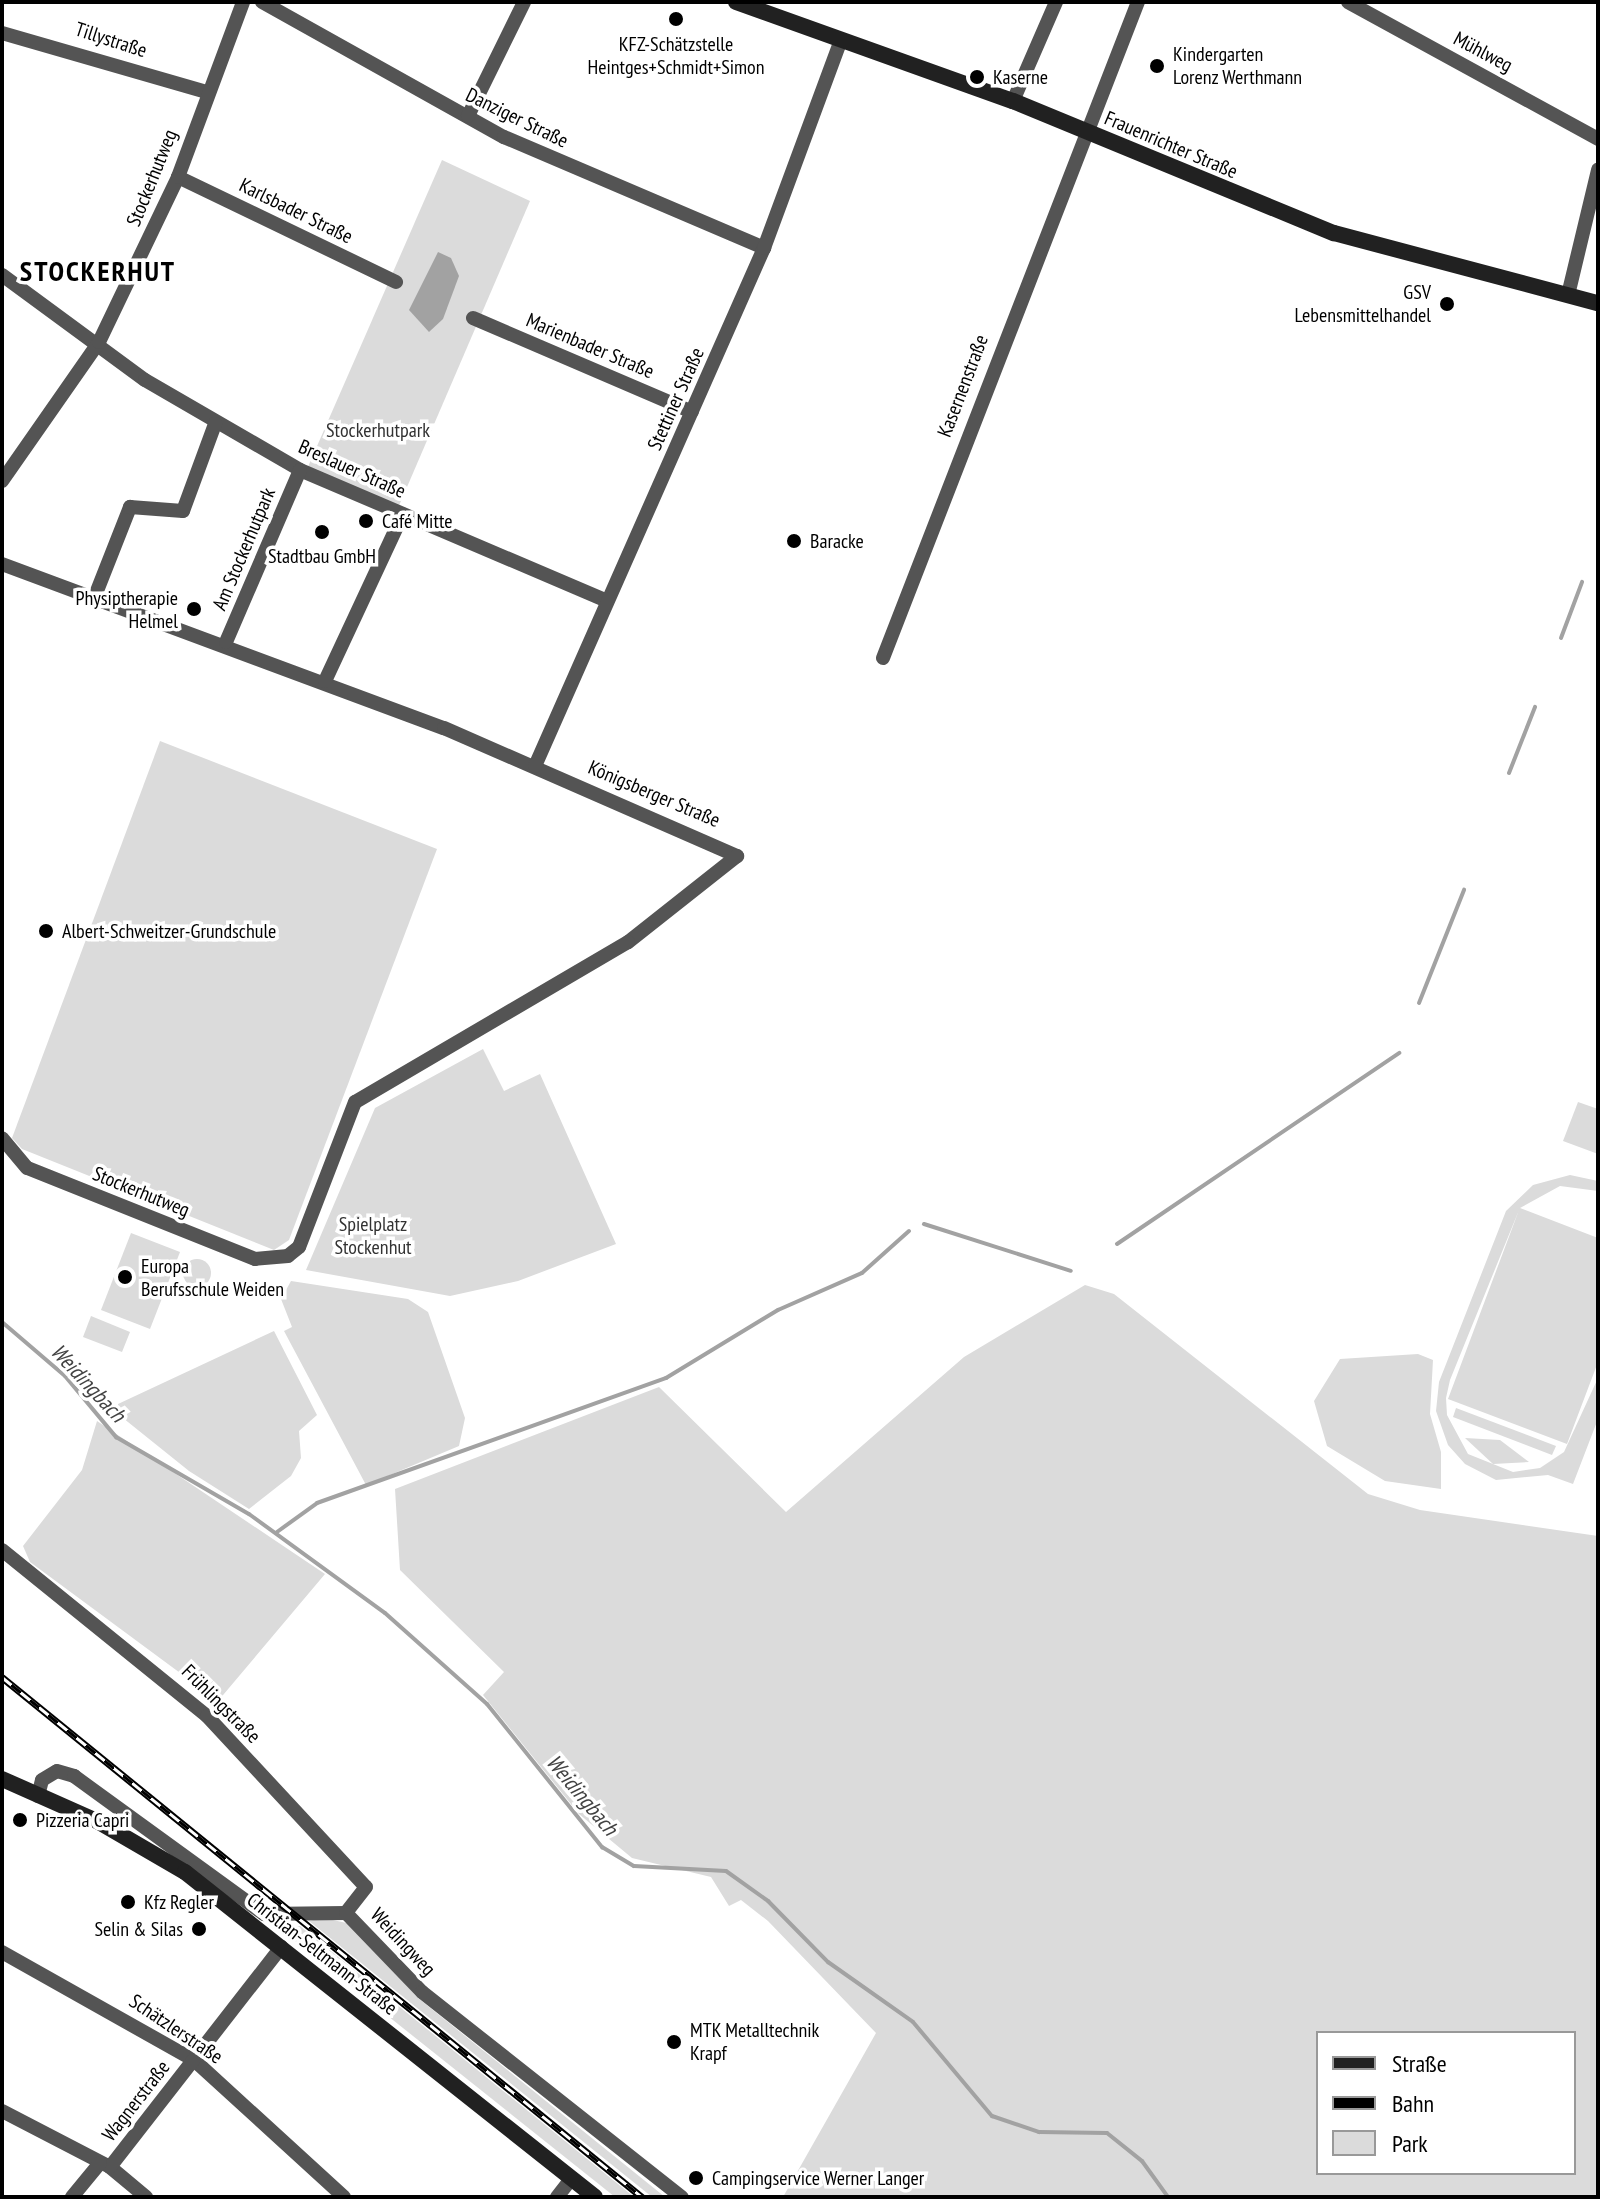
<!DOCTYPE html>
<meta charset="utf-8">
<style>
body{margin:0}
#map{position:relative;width:1600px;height:2199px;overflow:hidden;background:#fff;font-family:"PT Sans Narrow",sans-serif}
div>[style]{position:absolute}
.green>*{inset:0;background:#dbdbdb}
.round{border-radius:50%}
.water>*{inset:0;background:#a2a2a2}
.stream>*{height:4px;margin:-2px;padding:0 2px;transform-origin:2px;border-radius:2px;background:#a2a2a2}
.street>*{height:14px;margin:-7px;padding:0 7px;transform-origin:7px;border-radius:7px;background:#545454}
.secondary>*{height:16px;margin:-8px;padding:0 8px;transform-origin:8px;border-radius:8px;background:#212121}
.rail>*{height:7px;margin-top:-3.5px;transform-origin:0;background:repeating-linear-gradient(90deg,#fff 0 12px,#000 0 24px);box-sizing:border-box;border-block:2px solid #000}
.dots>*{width:22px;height:22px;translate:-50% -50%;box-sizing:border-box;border:4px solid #fff;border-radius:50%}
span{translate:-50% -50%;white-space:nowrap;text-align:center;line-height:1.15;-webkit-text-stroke:7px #fff;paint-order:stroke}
.street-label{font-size:20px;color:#000}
.poi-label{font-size:20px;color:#000}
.left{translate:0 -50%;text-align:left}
.right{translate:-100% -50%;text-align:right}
.park-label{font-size:20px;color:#323232}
.water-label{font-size:22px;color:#434343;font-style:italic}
.district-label{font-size:28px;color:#000;font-weight:700;letter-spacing:2px}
.frame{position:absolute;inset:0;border:4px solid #000;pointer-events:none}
.legend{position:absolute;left:1316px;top:2031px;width:260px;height:144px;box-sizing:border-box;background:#fff;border:2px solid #999;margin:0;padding:10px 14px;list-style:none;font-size:24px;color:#000}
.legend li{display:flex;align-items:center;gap:16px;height:40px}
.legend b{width:40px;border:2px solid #999}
</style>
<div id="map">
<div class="green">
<div style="clip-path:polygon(442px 160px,530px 201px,398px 508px,307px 469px)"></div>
<div style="clip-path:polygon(160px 741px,437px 849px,289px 1240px,274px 1250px,22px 1149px,12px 1138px)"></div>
<div style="clip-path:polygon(483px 1049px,504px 1091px,540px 1074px,616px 1244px,518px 1281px,450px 1296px,306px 1270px,375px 1108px)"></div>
<div style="clip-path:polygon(1578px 1102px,1598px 1109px,1598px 1154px,1563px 1141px)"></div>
<div style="clip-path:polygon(1570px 1175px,1598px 1181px,1598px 1191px,1560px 1186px,1520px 1208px,1598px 1238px,1598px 1362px,1567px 1444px,1448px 1399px,1519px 1210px,1450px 1380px,1446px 1398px,1447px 1415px,1468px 1454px,1513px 1472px,1540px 1468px,1564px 1452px,1598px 1378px,1598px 1419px,1573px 1484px,1548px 1475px,1496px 1480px,1465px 1464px,1448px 1445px,1436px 1411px,1439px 1382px,1506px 1211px,1533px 1185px)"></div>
<div style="clip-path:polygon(131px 1233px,180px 1252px,150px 1329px,101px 1310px)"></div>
<div class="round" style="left:183px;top:1259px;width:28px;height:28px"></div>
<div style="clip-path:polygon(291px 1281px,408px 1299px,428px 1312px,465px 1418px,459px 1446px,366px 1485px,284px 1331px,292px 1327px,281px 1299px)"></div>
<div style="clip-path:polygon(evenodd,1085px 1285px,1114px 1294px,1368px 1494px,1420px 1510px,1598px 1536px,1598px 2197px,783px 2197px,876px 2033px,768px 1921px,741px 1900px,729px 1906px,711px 1877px,632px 1858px,579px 1814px,483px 1695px,504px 1672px,400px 1570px,395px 1489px,659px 1387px,786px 1512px,964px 1357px,1085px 1285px,1318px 2033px,1574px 2033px,1574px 2173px,1318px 2173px,1318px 2033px)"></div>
<div style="clip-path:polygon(91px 1316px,130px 1332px,122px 1352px,83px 1337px)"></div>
<div style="clip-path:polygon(274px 1331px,317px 1415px,299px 1431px,301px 1458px,291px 1476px,249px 1509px,189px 1471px,118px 1414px,118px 1404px)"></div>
<div style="clip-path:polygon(1418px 1354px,1433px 1360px,1430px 1414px,1441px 1452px,1441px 1489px,1385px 1481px,1327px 1446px,1314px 1401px,1340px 1359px)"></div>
<div style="clip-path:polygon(1456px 1408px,1556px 1446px,1552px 1455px,1453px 1417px)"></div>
<div style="clip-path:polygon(97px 1421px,325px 1574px,218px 1701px,30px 1562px,23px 1546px,82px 1470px)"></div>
<div style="clip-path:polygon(1465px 1438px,1500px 1440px,1529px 1462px,1493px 1464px)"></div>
<div style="clip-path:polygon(324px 1918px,351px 1924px,418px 1998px,665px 2197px,652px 2197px,309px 1921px)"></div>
<div style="clip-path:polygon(275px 1926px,300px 1926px,634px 2197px,615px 2197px)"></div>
</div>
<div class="water">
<div style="clip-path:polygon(438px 252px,451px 258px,459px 276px,443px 319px,429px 332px,409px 310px)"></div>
</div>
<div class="stream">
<div style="left:1561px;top:638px;width:60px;rotate:-69.4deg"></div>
<div style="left:1509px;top:773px;width:71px;rotate:-68.5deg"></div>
<div style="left:1419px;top:1003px;width:122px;rotate:-68.3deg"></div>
<div style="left:924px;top:1224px;width:154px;rotate:17.7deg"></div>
<div style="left:1117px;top:1244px;width:341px;rotate:-34.1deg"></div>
<div style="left:2px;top:1322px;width:83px;rotate:40.6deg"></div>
<div style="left:65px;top:1376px;width:80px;rotate:50.1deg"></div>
<div style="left:116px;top:1437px;width:154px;rotate:30.1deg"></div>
<div style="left:249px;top:1514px;width:168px;rotate:36.1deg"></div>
<div style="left:385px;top:1613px;width:137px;rotate:41.7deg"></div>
<div style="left:487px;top:1704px;width:184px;rotate:51.2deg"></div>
<div style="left:602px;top:1847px;width:37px;rotate:31deg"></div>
<div style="left:634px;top:1866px;width:92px;rotate:3.1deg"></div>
<div style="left:726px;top:1871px;width:52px;rotate:35.5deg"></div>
<div style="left:768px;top:1901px;width:86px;rotate:45.5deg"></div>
<div style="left:828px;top:1962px;width:104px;rotate:35.2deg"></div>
<div style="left:913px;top:2022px;width:123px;rotate:50deg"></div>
<div style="left:992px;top:2116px;width:50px;rotate:18.8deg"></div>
<div style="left:1039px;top:2132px;width:68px;rotate:0.8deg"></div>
<div style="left:1107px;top:2133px;width:45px;rotate:38.7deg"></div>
<div style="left:1142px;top:2161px;width:44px;rotate:54.2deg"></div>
<div style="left:277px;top:1532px;width:49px;rotate:-35.9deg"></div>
<div style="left:317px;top:1503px;width:371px;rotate:-19.7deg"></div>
<div style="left:666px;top:1378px;width:131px;rotate:-31.3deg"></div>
<div style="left:778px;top:1310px;width:92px;rotate:-23.8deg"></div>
<div style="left:862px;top:1273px;width:63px;rotate:-41.8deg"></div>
</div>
<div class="street">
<div style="left:262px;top:2px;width:277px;rotate:29.2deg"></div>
<div style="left:504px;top:137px;width:283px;rotate:23.1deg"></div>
<div style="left:1348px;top:2px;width:285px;rotate:28.7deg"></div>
<div style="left:2px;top:33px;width:212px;rotate:16.1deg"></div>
<div style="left:1013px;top:101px;width:108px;rotate:-66.5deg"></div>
<div style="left:468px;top:116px;width:127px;rotate:-63.8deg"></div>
<div style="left:178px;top:177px;width:242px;rotate:25.7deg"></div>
<div style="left:2px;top:275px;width:177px;rotate:36.3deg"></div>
<div style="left:145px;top:380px;width:179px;rotate:30.1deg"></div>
<div style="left:300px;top:470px;width:334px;rotate:23.1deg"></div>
<div style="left:1568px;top:295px;width:129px;rotate:-76.5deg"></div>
<div style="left:473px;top:318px;width:238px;rotate:23.2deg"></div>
<div style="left:2px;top:481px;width:169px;rotate:-55.1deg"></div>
<div style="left:99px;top:342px;width:183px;rotate:-64.4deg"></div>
<div style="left:178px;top:177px;width:187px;rotate:-69.6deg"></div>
<div style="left:2px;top:564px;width:471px;rotate:20.4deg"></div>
<div style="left:444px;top:728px;width:320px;rotate:23.6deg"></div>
<div style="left:737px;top:856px;width:139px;rotate:141.7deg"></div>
<div style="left:628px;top:942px;width:316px;rotate:149.6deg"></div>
<div style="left:355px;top:1102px;width:155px;rotate:111.1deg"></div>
<div style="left:299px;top:1247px;width:14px;rotate:141deg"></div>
<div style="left:288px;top:1256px;width:33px;rotate:175deg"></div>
<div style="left:255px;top:1259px;width:245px;rotate:-158.2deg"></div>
<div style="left:27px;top:1168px;width:39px;rotate:-130deg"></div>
<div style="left:95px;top:596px;width:96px;rotate:-68.5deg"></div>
<div style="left:130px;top:507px;width:53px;rotate:4.3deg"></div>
<div style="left:183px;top:511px;width:93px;rotate:-69.8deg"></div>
<div style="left:226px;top:642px;width:187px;rotate:-66.7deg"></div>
<div style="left:883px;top:658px;width:704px;rotate:-68.76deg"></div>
<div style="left:325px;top:681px;width:184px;rotate:-65deg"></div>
<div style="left:535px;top:766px;width:566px;rotate:-66.15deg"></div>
<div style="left:764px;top:248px;width:219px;rotate:-69.7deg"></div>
<div style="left:2px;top:1550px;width:264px;rotate:39deg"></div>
<div style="left:207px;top:1716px;width:233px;rotate:47.1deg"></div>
<div style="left:366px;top:1887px;width:33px;rotate:128deg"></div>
<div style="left:38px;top:1796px;width:16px;rotate:-76deg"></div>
<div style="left:42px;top:1780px;width:17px;rotate:-31deg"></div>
<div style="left:57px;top:1771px;width:18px;rotate:16deg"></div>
<div style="left:74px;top:1776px;width:235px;rotate:36deg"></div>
<div style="left:264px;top:1914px;width:82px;rotate:-0.7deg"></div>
<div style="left:346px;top:1913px;width:110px;rotate:46.1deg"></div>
<div style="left:422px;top:1992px;width:331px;rotate:38.3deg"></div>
<div style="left:2px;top:1952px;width:220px;rotate:29.4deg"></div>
<div style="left:194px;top:2060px;width:203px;rotate:42.4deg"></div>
<div style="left:2px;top:2111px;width:122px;rotate:27.4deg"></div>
<div style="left:110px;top:2167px;width:47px;rotate:39.8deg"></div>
<div style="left:110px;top:2167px;width:279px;rotate:-52.1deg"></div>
<div style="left:72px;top:2197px;width:44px;rotate:-50.5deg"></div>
<div style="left:557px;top:2197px;width:24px;rotate:-52deg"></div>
</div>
<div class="secondary">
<div style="left:736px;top:2px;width:294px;rotate:19.7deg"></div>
<div style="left:1013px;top:101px;width:347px;rotate:22.4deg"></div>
<div style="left:1334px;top:233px;width:273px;rotate:14.9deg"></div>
<div style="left:2px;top:1779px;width:106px;rotate:23.9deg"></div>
<div style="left:99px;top:1822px;width:99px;rotate:30.2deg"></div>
<div style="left:185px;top:1872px;width:523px;rotate:38.4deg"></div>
</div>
<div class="rail">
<div style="left:2px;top:1677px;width:825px;rotate:39.09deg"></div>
</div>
<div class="dots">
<div style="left:676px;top:19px;background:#000"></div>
<div style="left:1157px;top:66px;background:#000"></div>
<div style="left:977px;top:77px;background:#000"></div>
<div style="left:1447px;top:304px;background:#000"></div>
<div style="left:366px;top:521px;background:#000"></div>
<div style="left:322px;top:532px;background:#000"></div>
<div style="left:794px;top:541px;background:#000"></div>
<div style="left:194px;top:609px;background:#000"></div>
<div style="left:46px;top:931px;background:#000"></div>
<div style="left:125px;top:1277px;background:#000"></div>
<div style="left:20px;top:1820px;background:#000"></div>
<div style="left:128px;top:1902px;background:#000"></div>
<div style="left:199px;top:1929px;background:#000"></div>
<div style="left:674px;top:2042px;background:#000"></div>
<div style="left:696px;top:2178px;background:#000"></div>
</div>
<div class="street-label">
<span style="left:111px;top:40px;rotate:18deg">Tillystraße</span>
<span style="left:1483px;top:52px;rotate:28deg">Mühlweg</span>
<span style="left:517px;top:118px;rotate:26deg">Danziger Straße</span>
<span style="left:1171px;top:145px;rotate:23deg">Frauenrichter Straße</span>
<span style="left:152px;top:178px;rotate:-68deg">Stockerhutweg</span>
<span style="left:296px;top:211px;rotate:26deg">Karlsbader Straße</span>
<span style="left:590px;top:346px;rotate:23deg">Marienbader Straße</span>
<span style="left:963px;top:386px;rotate:-69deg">Kasernenstraße</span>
<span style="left:676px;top:399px;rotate:-66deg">Stettiner Straße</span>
<span style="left:352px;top:469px;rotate:24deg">Breslauer Straße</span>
<span style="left:244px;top:549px;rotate:-67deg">Am Stockerhutpark</span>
<span style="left:654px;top:794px;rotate:23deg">Königsberger Straße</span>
<span style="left:141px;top:1192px;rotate:22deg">Stockerhutweg</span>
<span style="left:221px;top:1704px;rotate:45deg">Frühlingstraße</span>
<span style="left:403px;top:1942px;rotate:47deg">Weidingweg</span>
<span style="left:322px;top:1954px;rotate:38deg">Christian-Seltmann-Straße</span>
<span style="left:176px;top:2029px;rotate:34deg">Schätzlerstraße</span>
<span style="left:136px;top:2101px;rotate:-52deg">Wagnerstraße</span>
</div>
<div class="poi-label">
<span style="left:676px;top:56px">KFZ-Schätzstelle<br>Heintges+Schmidt+Simon</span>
<span class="left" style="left:1173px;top:66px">Kindergarten<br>Lorenz Werthmann</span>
<span class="left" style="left:993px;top:77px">Kaserne</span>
<span class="right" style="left:1431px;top:304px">GSV<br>Lebensmittelhandel</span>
<span class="left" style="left:382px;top:521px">Café Mitte</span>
<span class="left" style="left:810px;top:541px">Baracke</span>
<span style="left:322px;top:556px">Stadtbau GmbH</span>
<span class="right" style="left:178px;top:610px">Physiptherapie<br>Helmel</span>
<span class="left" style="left:62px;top:931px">Albert-Schweitzer-Grundschule</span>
<span class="left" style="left:141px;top:1278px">Europa<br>Berufsschule Weiden</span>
<span class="left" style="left:36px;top:1820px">Pizzeria Capri</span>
<span class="left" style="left:144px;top:1902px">Kfz Regler</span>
<span class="right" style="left:183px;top:1929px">Selin &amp; Silas</span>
<span class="left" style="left:690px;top:2042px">MTK Metalltechnik<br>Krapf</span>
<span class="left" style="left:712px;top:2178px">Campingservice Werner Langer</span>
</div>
<div class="park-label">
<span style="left:378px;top:430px">Stockerhutpark</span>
<span style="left:373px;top:1236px">Spielplatz<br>Stockenhut</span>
</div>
<div class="water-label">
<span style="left:88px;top:1383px;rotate:47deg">Weidingbach</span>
<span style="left:582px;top:1795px;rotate:50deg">Weidingbach</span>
</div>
<div class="district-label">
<span style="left:98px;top:271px">STOCKERHUT</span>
</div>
<div class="frame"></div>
<ul class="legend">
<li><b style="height:10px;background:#212121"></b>Straße</li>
<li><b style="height:10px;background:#000"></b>Bahn</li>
<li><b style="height:22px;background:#dbdbdb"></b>Park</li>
</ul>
</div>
